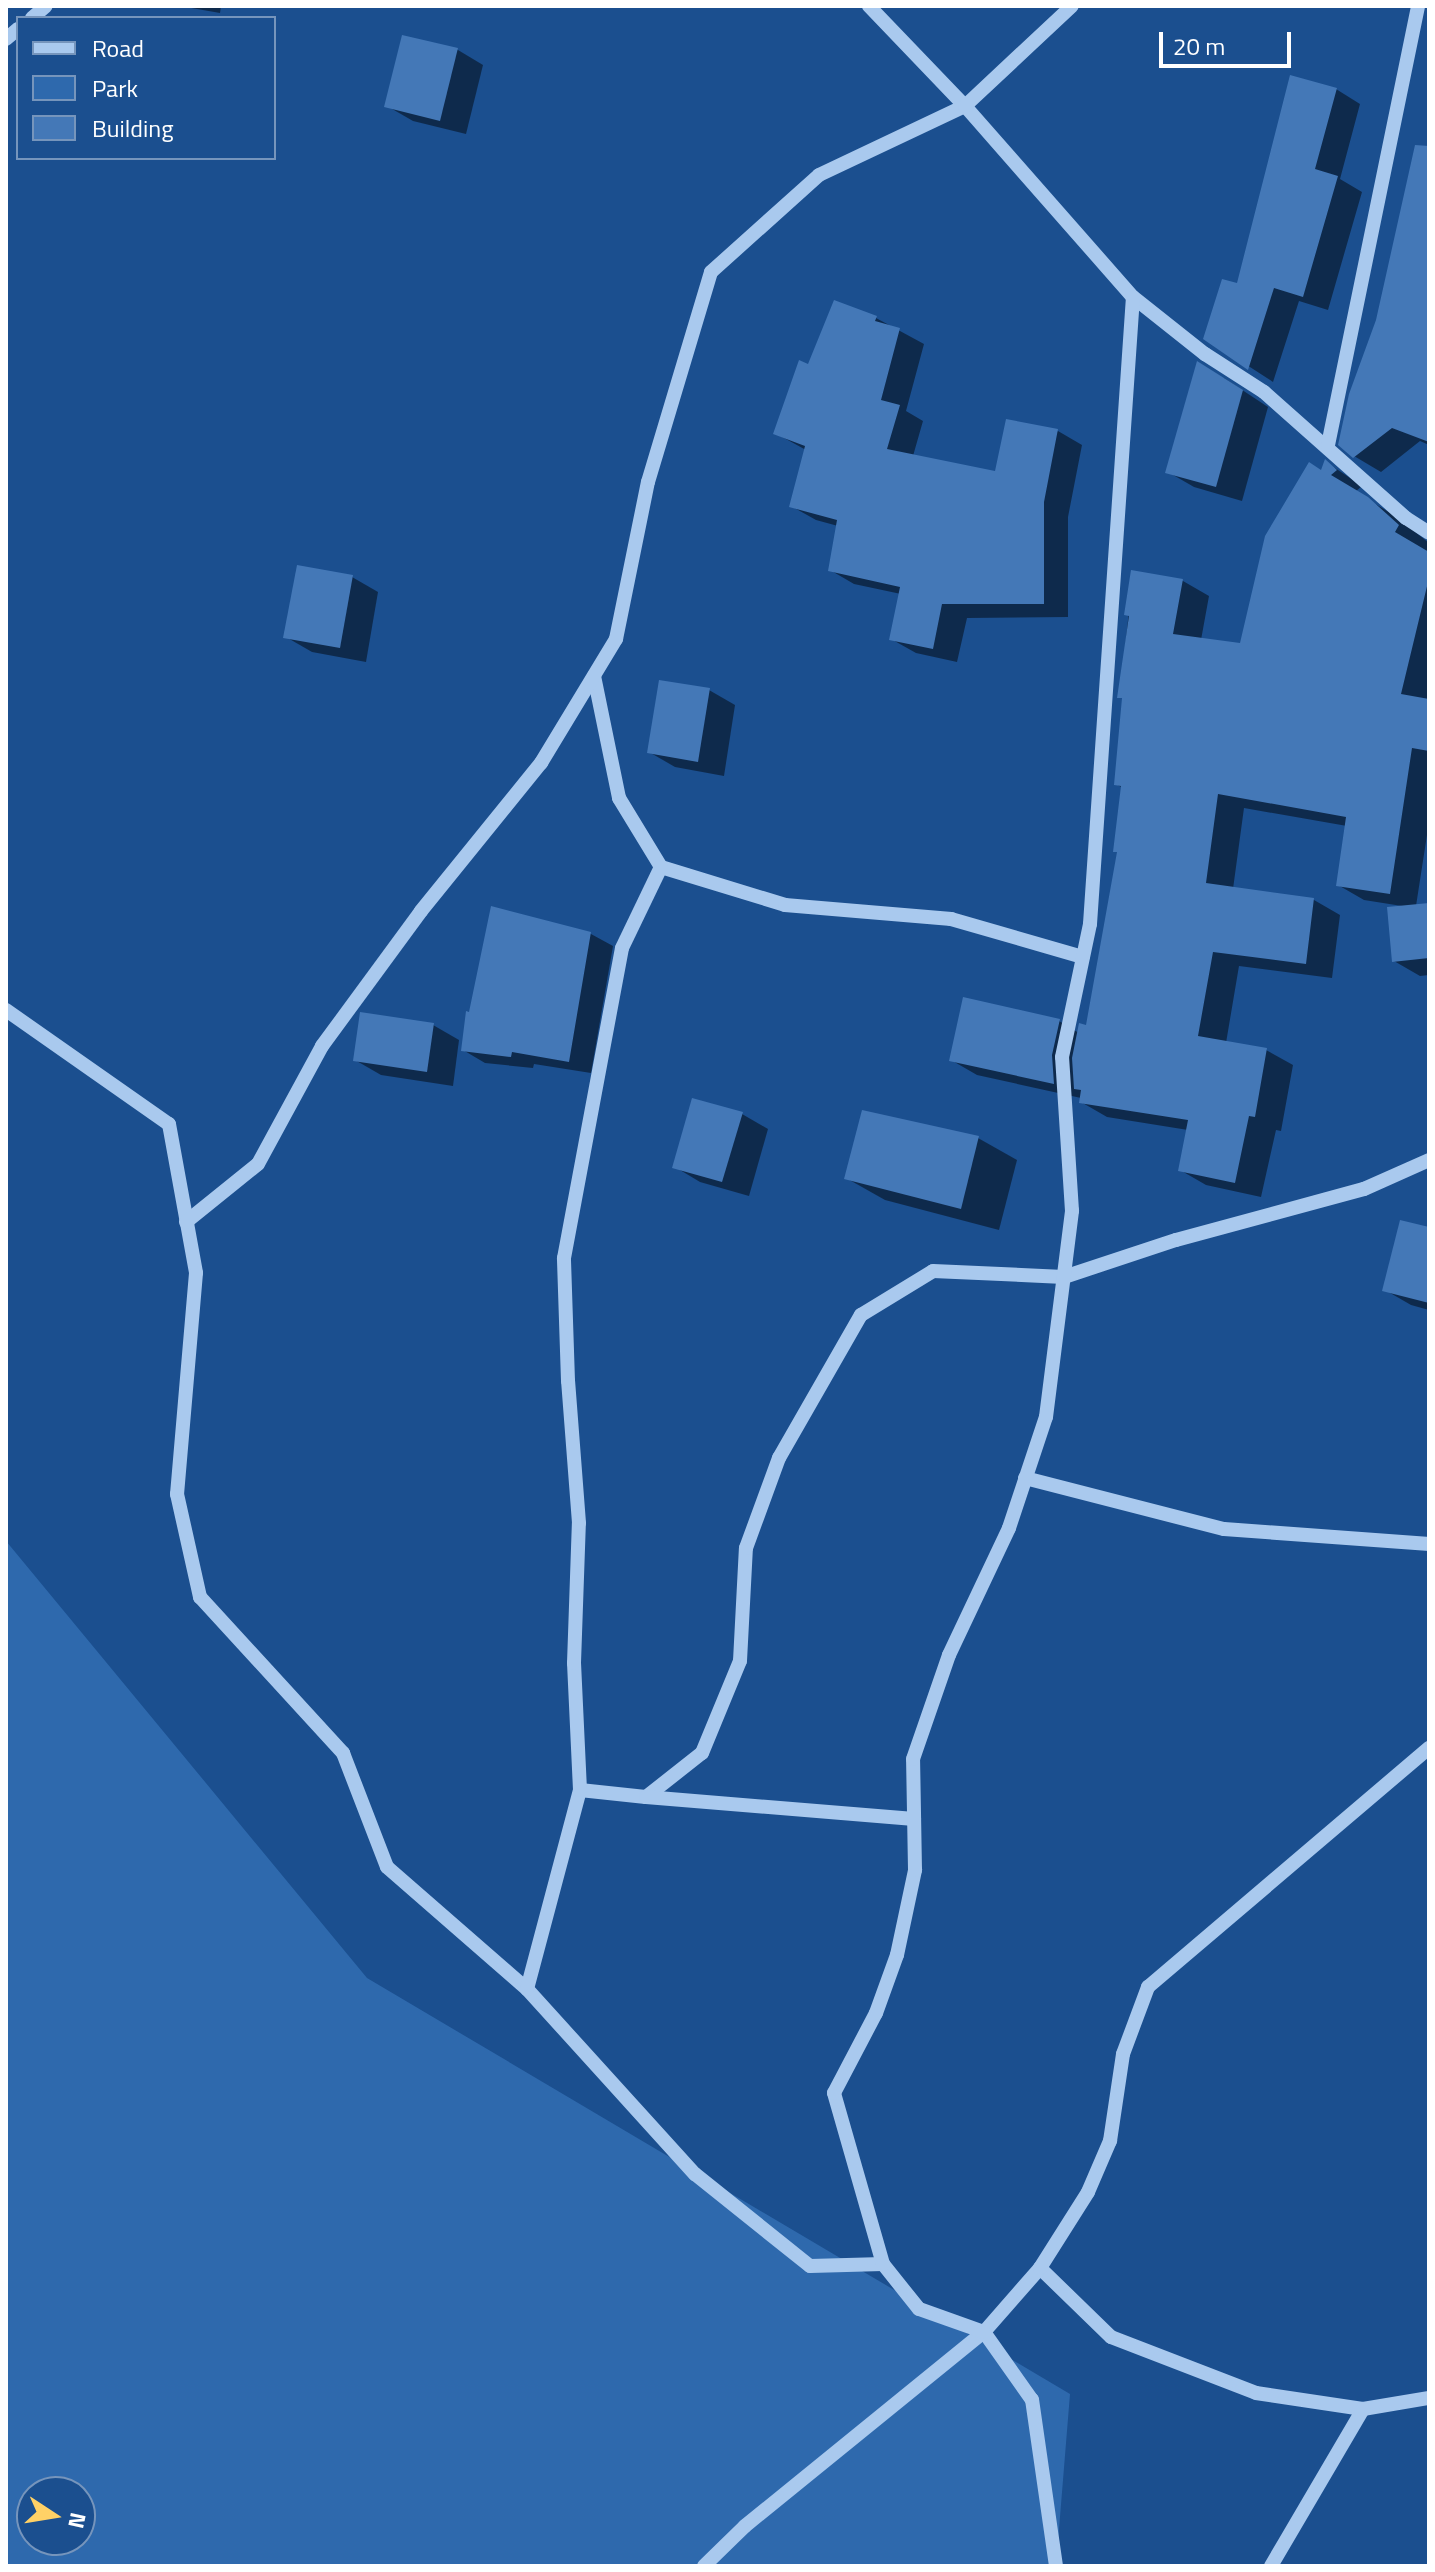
<!DOCTYPE html>
<style>
body{margin:0}
#map{position:relative;width:1435px;height:2572px;overflow:hidden;background:#1b4f8f;font-family:"Titillium Web",sans-serif}
div>[style]{position:absolute}
.green>*{inset:0;background:#2e69ad}
.shadow>*{inset:0;background:#0007}
.building>*{inset:0;background:#4478b7}
.minor>*{height:14px;margin:-7px;padding:0 7px;transform-origin:7px;border-radius:7px;background:#a9c9ee}
span{translate:-50% -50%;white-space:nowrap;text-align:center;line-height:1.15;-webkit-text-stroke:8px #1b4f8f;paint-order:stroke}
.frame{position:absolute;inset:0;border:8px solid #fff;pointer-events:none}
.legend{position:absolute;left:16px;top:16px;width:260px;height:144px;box-sizing:border-box;background:#1b4f8f;border:2px solid #7695bc;margin:0;padding:10px 14px;list-style:none;font-size:24px;color:#fff}
.legend li{display:flex;align-items:center;gap:16px;height:40px}
.legend b{width:40px;border:2px solid #7695bc}
.north{position:absolute;left:16px;top:2476px;width:80px;height:80px;box-sizing:border-box;background:#1b4f8f;border:2px solid #7695bc;border-radius:50%;rotate:102deg;font-size:22px;font-weight:700;line-height:32px;text-align:center;color:#fff}
.north::after{content:'';display:block;margin:auto;width:28px;height:36px;background:#ffd166;clip-path:polygon(50% 0,100% 100%,50% 72%,0 100%)}
.scale{position:absolute;left:1159px;top:32px;width:132px;height:36px;box-sizing:border-box;border:4px solid #fff;border-top:0;padding-left:10px;font-size:24px;line-height:28px;white-space:nowrap;color:#fff;-webkit-text-stroke:6px #1b4f8f;paint-order:stroke}
</style>
<div id="map">
<div class="green">
<div style="clip-path:polygon(evenodd,6px 1541px,367px 1978px,1070px 2394px,1056px 2566px,6px 2566px,6px 1541px,32px 2492px,80px 2492px,80px 2540px,32px 2540px,32px 2492px)"></div>
</div>
<div class="shadow">
<div style="clip-path:polygon(180px 6px,221px 6px,220px 13px)"></div>
<div style="clip-path:polygon(403px 37px,458px 50px,483px 65px,466px 134px,413px 121px,387px 106px)"></div>
<div style="clip-path:polygon(1336px 89px,1360px 104px,1340px 179px,1362px 192px,1328px 310px,1299px 301px,1273px 382px,1205px 338px,1238px 286px)"></div>
<div style="clip-path:polygon(1429px 157px,1429px 445px,1420px 441px,1381px 472px,1354px 456px,1377px 321px)"></div>
<div style="clip-path:polygon(835px 302px,876px 318px,924px 344px,906px 411px,923px 421px,913px 456px,997px 473px,1058px 431px,1082px 445px,1068px 517px,1068px 617px,967px 618px,957px 662px,916px 653px,891px 639px,901px 594px,854px 584px,830px 570px,838px 526px,816px 520px,791px 506px,806px 450px,775px 433px,809px 366px)"></div>
<div style="clip-path:polygon(1224px 378px,1268px 407px,1242px 501px,1194px 487px,1168px 472px)"></div>
<div style="clip-path:polygon(1326px 462px,1362px 486px,1355px 492px,1394px 515px,1429px 543px,1429px 822px,1416px 906px,1429px 905px,1429px 975px,1420px 976px,1394px 961px,1402px 906px,1364px 900px,1338px 885px,1347px 826px,1244px 808px,1233px 889px,1314px 900px,1340px 915px,1332px 978px,1239px 966px,1226px 1043px,1266px 1050px,1293px 1065px,1281px 1131px,1276px 1130px,1261px 1197px,1206px 1185px,1180px 1170px,1188px 1130px,1107px 1117px,1081px 1102px,1081px 1098px,977px 1075px,951px 1060px,1059px 1021px,1079px 1033px,1087px 1027px,1119px 853px,1123px 788px,1116px 784px,1124px 699px,1120px 697px,1133px 572px,1183px 581px,1209px 596px,1201px 640px,1241px 645px)"></div>
<div style="clip-path:polygon(352px 577px,378px 592px,366px 662px,312px 652px,286px 637px)"></div>
<div style="clip-path:polygon(709px 690px,735px 705px,724px 776px,675px 767px,649px 752px)"></div>
<div style="clip-path:polygon(493px 909px,591px 934px,613px 946px,591px 1073px,534px 1064px,533px 1068px,485px 1063px,463px 1050px)"></div>
<div style="clip-path:polygon(433px 1025px,459px 1040px,453px 1086px,381px 1075px,355px 1060px)"></div>
<div style="clip-path:polygon(742px 1114px,768px 1129px,749px 1196px,700px 1182px,675px 1167px)"></div>
<div style="clip-path:polygon(978px 1138px,1017px 1160px,999px 1230px,885px 1200px,846px 1178px)"></div>
<div style="clip-path:polygon(1429px 1229px,1429px 1310px,1411px 1305px,1385px 1290px)"></div>
</div>
<div class="building">
<div style="clip-path:polygon(402px 35px,458px 48px,440px 121px,384px 107px)"></div>
<div style="clip-path:polygon(1290px 75px,1337px 88px,1315px 169px,1338px 176px,1303px 297px,1274px 288px,1248px 370px,1203px 339px,1222px 279px,1237px 283px)"></div>
<div style="clip-path:polygon(1415px 145px,1429px 146px,1429px 442px,1392px 428px,1353px 458px,1338px 445px,1349px 394px,1376px 320px)"></div>
<div style="clip-path:polygon(834px 300px,877px 316px,875px 321px,900px 328px,881px 400px,900px 405px,887px 449px,995px 471px,1006px 419px,1058px 429px,1044px 502px,1044px 604px,942px 604px,933px 649px,889px 640px,900px 587px,828px 571px,837px 520px,789px 507px,805px 446px,773px 434px,799px 360px,808px 364px)"></div>
<div style="clip-path:polygon(1197px 361px,1243px 390px,1216px 487px,1165px 473px)"></div>
<div style="clip-path:polygon(1325px 459px,1337px 470px,1331px 475px,1368px 497px,1399px 525px,1395px 532px,1429px 552px,1429px 578px,1401px 694px,1429px 699px,1429px 751px,1412px 748px,1390px 894px,1336px 886px,1346px 817px,1218px 794px,1206px 883px,1314px 898px,1306px 964px,1213px 952px,1198px 1036px,1267px 1048px,1255px 1117px,1249px 1116px,1235px 1183px,1178px 1171px,1188px 1120px,1079px 1103px,1081px 1090px,1074px 1089px,1072px 1058px,1079px 1023px,1086px 1025px,1117px 852px,1113px 852px,1121px 786px,1114px 785px,1122px 698px,1117px 698px,1129px 616px,1124px 615px,1131px 570px,1183px 579px,1173px 634px,1240px 643px,1265px 536px,1309px 462px,1321px 470px)"></div>
<div style="clip-path:polygon(297px 565px,353px 575px,340px 648px,283px 638px)"></div>
<div style="clip-path:polygon(659px 680px,710px 688px,698px 762px,647px 753px)"></div>
<div style="clip-path:polygon(1429px 903px,1429px 958px,1392px 962px,1387px 907px)"></div>
<div style="clip-path:polygon(491px 906px,591px 932px,569px 1062px,512px 1052px,511px 1057px,461px 1051px,466px 1011px,469px 1012px)"></div>
<div style="clip-path:polygon(963px 997px,1060px 1019px,1052px 1055px,1054px 1084px,949px 1061px)"></div>
<div style="clip-path:polygon(360px 1012px,434px 1023px,427px 1072px,353px 1061px)"></div>
<div style="clip-path:polygon(692px 1098px,743px 1112px,722px 1182px,672px 1168px)"></div>
<div style="clip-path:polygon(862px 1110px,979px 1136px,961px 1209px,844px 1179px)"></div>
<div style="clip-path:polygon(1400px 1220px,1429px 1227px,1429px 1303px,1382px 1291px)"></div>
</div>
<div class="minor">
<div style="left:869px;top:6px;width:139px;rotate:46.2deg"></div>
<div style="left:965px;top:106px;width:254px;rotate:48.7deg"></div>
<div style="left:1133px;top:297px;width:92px;rotate:38.4deg"></div>
<div style="left:1205px;top:354px;width:70px;rotate:32.8deg"></div>
<div style="left:1264px;top:392px;width:190px;rotate:41.6deg"></div>
<div style="left:1406px;top:518px;width:27px;rotate:33deg"></div>
<div style="left:32px;top:18px;width:18px;rotate:-41deg"></div>
<div style="left:6px;top:39px;width:16px;rotate:-40deg"></div>
<div style="left:1328px;top:445px;width:448px;rotate:-78.4deg"></div>
<div style="left:594px;top:676px;width:125px;rotate:78.4deg"></div>
<div style="left:619px;top:798px;width:81px;rotate:58.7deg"></div>
<div style="left:661px;top:867px;width:130px;rotate:17deg"></div>
<div style="left:785px;top:905px;width:167px;rotate:4.8deg"></div>
<div style="left:951px;top:919px;width:137px;rotate:16.1deg"></div>
<div style="left:6px;top:1010px;width:199px;rotate:35deg"></div>
<div style="left:169px;top:1124px;width:151px;rotate:79.7deg"></div>
<div style="left:196px;top:1273px;width:222px;rotate:94.9deg"></div>
<div style="left:177px;top:1494px;width:106px;rotate:77.4deg"></div>
<div style="left:200px;top:1597px;width:212px;rotate:47.5deg"></div>
<div style="left:343px;top:1753px;width:122px;rotate:68.9deg"></div>
<div style="left:387px;top:1867px;width:186px;rotate:41.1deg"></div>
<div style="left:527px;top:1989px;width:250px;rotate:47.8deg"></div>
<div style="left:695px;top:2174px;width:147px;rotate:38.7deg"></div>
<div style="left:810px;top:2266px;width:73px;rotate:-1.6deg"></div>
<div style="left:186px;top:1222px;width:92px;rotate:-38.9deg"></div>
<div style="left:258px;top:1164px;width:134px;rotate:-61.5deg"></div>
<div style="left:322px;top:1046px;width:167px;rotate:-53.7deg"></div>
<div style="left:421px;top:911px;width:191px;rotate:-51deg"></div>
<div style="left:541px;top:763px;width:145px;rotate:-58.8deg"></div>
<div style="left:616px;top:639px;width:160px;rotate:-78.5deg"></div>
<div style="left:648px;top:482px;width:219px;rotate:-73.3deg"></div>
<div style="left:711px;top:272px;width:145px;rotate:-41.9deg"></div>
<div style="left:819px;top:175px;width:161px;rotate:-25.3deg"></div>
<div style="left:965px;top:106px;width:146px;rotate:-43.1deg"></div>
<div style="left:1025px;top:1478px;width:205px;rotate:14.4deg"></div>
<div style="left:1224px;top:1529px;width:206px;rotate:4.2deg"></div>
<div style="left:580px;top:1790px;width:66px;rotate:6.1deg"></div>
<div style="left:646px;top:1797px;width:71px;rotate:-38.2deg"></div>
<div style="left:702px;top:1753px;width:100px;rotate:-67.6deg"></div>
<div style="left:740px;top:1661px;width:113px;rotate:-87deg"></div>
<div style="left:746px;top:1548px;width:96px;rotate:-69.9deg"></div>
<div style="left:779px;top:1458px;width:165px;rotate:-60.2deg"></div>
<div style="left:861px;top:1315px;width:84px;rotate:-31.4deg"></div>
<div style="left:933px;top:1271px;width:131px;rotate:2.6deg"></div>
<div style="left:1064px;top:1277px;width:118px;rotate:-18.3deg"></div>
<div style="left:1176px;top:1240px;width:195px;rotate:-15.2deg"></div>
<div style="left:1364px;top:1189px;width:71px;rotate:-24deg"></div>
<div style="left:646px;top:1797px;width:269px;rotate:4.7deg"></div>
<div style="left:527px;top:1989px;width:206px;rotate:-75.1deg"></div>
<div style="left:580px;top:1790px;width:127px;rotate:-92.7deg"></div>
<div style="left:574px;top:1663px;width:140px;rotate:-88deg"></div>
<div style="left:579px;top:1523px;width:142px;rotate:-94.4deg"></div>
<div style="left:568px;top:1381px;width:123px;rotate:-91.9deg"></div>
<div style="left:564px;top:1258px;width:315px;rotate:-79.4deg"></div>
<div style="left:622px;top:948px;width:90px;rotate:-64.3deg"></div>
<div style="left:1040px;top:2268px;width:99px;rotate:44.2deg"></div>
<div style="left:1111px;top:2337px;width:155px;rotate:21.1deg"></div>
<div style="left:1256px;top:2393px;width:108px;rotate:8.5deg"></div>
<div style="left:1363px;top:2409px;width:67px;rotate:-9.5deg"></div>
<div style="left:704px;top:2566px;width:57px;rotate:-44.3deg"></div>
<div style="left:745px;top:2526px;width:308px;rotate:-39.1deg"></div>
<div style="left:984px;top:2332px;width:85px;rotate:-48.8deg"></div>
<div style="left:1040px;top:2268px;width:90px;rotate:-57.7deg"></div>
<div style="left:1088px;top:2192px;width:56px;rotate:-66.7deg"></div>
<div style="left:1110px;top:2141px;width:88px;rotate:-81.5deg"></div>
<div style="left:1123px;top:2054px;width:72px;rotate:-69.5deg"></div>
<div style="left:1148px;top:1987px;width:369px;rotate:-40.4deg"></div>
<div style="left:1056px;top:2566px;width:168px;rotate:-98.2deg"></div>
<div style="left:1032px;top:2400px;width:83px;rotate:-125.2deg"></div>
<div style="left:984px;top:2332px;width:69px;rotate:-160.5deg"></div>
<div style="left:919px;top:2309px;width:58px;rotate:-128.7deg"></div>
<div style="left:883px;top:2264px;width:178px;rotate:-106deg"></div>
<div style="left:834px;top:2093px;width:90px;rotate:-62.3deg"></div>
<div style="left:876px;top:2013px;width:62px;rotate:-70.1deg"></div>
<div style="left:897px;top:1955px;width:87px;rotate:-78deg"></div>
<div style="left:915px;top:1870px;width:111px;rotate:-91deg"></div>
<div style="left:913px;top:1759px;width:110px;rotate:-70.9deg"></div>
<div style="left:949px;top:1655px;width:140px;rotate:-64.7deg"></div>
<div style="left:1009px;top:1528px;width:117px;rotate:-71.6deg"></div>
<div style="left:1046px;top:1417px;width:208px;rotate:-82.8deg"></div>
<div style="left:1072px;top:1211px;width:154px;rotate:-93.7deg"></div>
<div style="left:1062px;top:1057px;width:136px;rotate:-78.1deg"></div>
<div style="left:1090px;top:924px;width:628px;rotate:-86.08deg"></div>
<div style="left:1271px;top:2566px;width:182px;rotate:-59.6deg"></div>
</div>
<div class="frame"></div>
<ul class="legend">
<li><b style="height:10px;background:#a9c9ee"></b>Road</li>
<li><b style="height:22px;background:#2e69ad"></b>Park</li>
<li><b style="height:22px;background:#4478b7"></b>Building</li>
</ul>
<div class="north">N</div>
<div class="scale">20 m</div>
</div>
